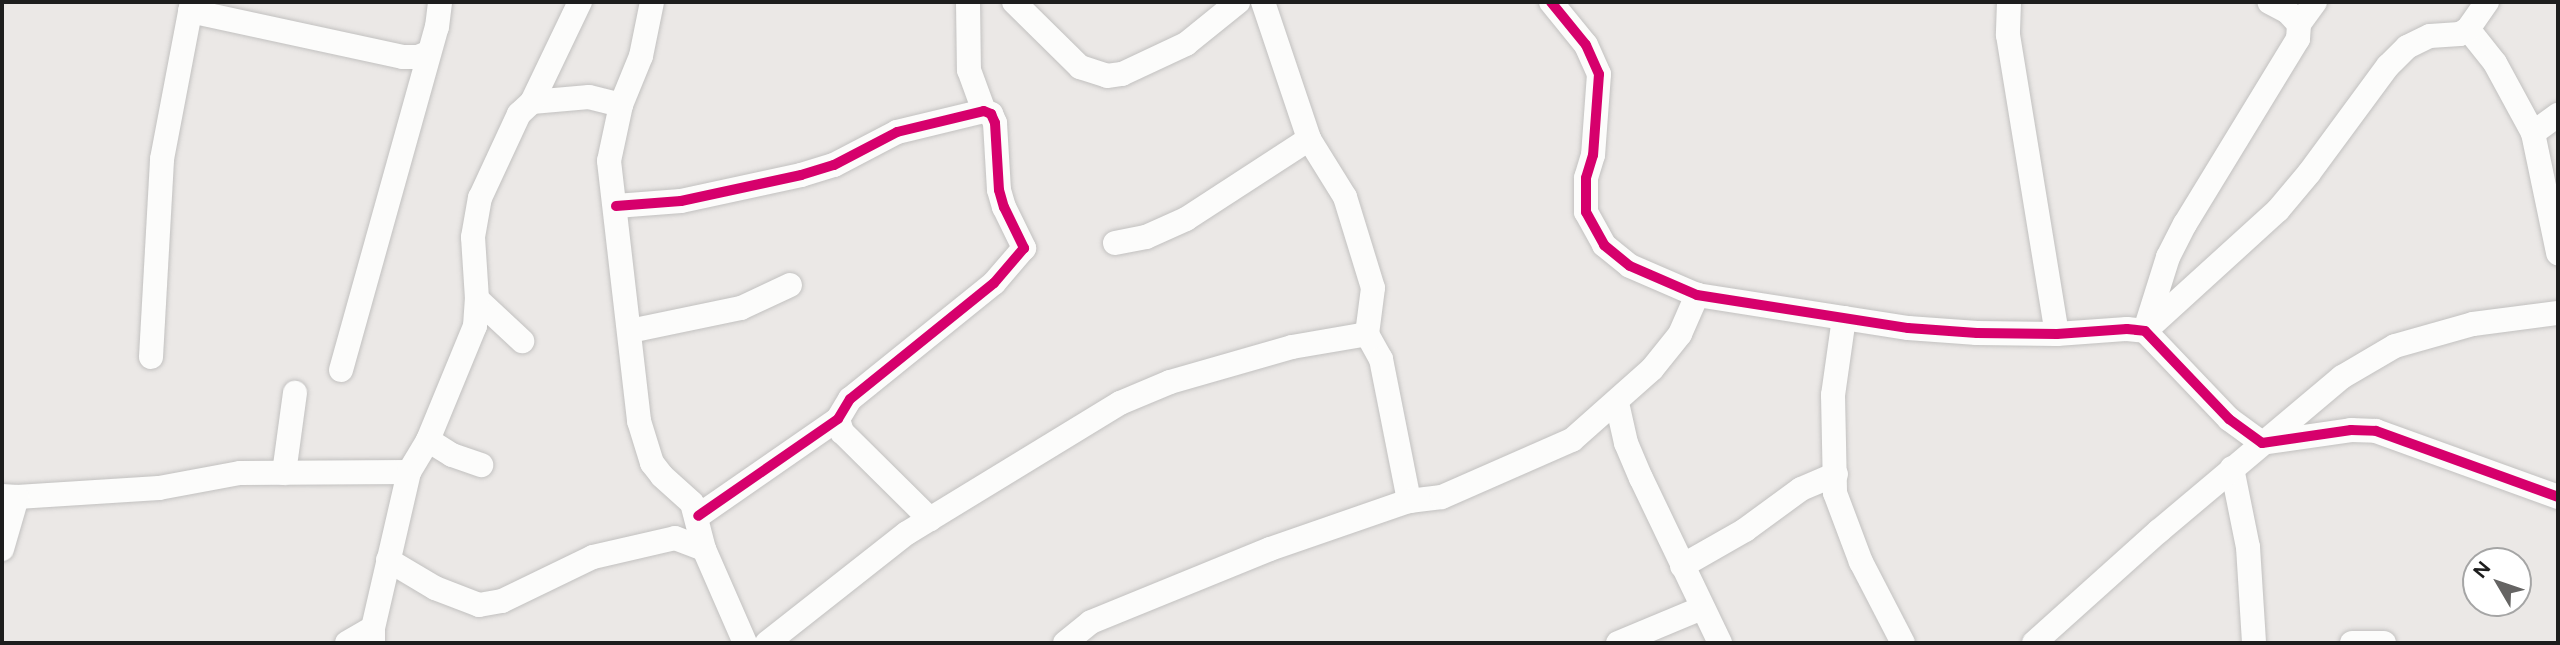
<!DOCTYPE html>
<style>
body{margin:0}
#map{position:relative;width:2560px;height:645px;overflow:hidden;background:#ebe8e6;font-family:Figtree,sans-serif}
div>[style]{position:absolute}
.roads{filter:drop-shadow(0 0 2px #c2c1c0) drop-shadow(0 0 2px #c2c1c0)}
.minor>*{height:24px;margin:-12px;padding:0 12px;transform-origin:12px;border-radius:12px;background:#fcfcfb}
.cycleway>*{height:10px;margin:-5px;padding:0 5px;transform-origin:5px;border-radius:5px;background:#d6006c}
span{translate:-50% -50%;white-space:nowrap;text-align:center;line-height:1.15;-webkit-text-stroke:7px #fff;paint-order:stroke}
.frame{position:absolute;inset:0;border:4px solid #1d1d1d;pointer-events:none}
.north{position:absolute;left:2462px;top:547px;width:70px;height:70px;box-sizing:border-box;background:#fff;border:2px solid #a5a5a5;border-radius:50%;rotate:309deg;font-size:19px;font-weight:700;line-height:28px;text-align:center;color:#1d1d1d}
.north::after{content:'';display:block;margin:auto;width:24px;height:32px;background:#656463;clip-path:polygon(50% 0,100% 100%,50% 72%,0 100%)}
</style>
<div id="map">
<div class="roads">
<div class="minor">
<div style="left:652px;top:2px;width:55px;rotate:101.5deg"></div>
<div style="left:641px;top:56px;width:53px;rotate:112.2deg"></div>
<div style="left:621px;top:105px;width:57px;rotate:102.1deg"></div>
<div style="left:609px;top:161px;width:262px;rotate:83.4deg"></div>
<div style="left:639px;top:421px;width:44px;rotate:72.8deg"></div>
<div style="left:652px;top:463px;width:16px;rotate:52deg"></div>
<div style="left:662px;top:476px;width:40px;rotate:42deg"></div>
<div style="left:692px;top:503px;width:48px;rotate:75.4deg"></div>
<div style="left:704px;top:549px;width:103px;rotate:66.4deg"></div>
<div style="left:968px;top:2px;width:68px;rotate:89.2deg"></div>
<div style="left:969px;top:70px;width:44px;rotate:69.9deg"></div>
<div style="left:1014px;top:2px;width:93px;rotate:44.6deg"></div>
<div style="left:1080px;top:67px;width:28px;rotate:18deg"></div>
<div style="left:1107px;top:76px;width:15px;rotate:-8deg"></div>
<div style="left:1122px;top:74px;width:71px;rotate:-25.1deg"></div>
<div style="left:1186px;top:44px;width:67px;rotate:-38.9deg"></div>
<div style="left:1263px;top:2px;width:145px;rotate:71.4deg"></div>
<div style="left:1309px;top:139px;width:68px;rotate:58.2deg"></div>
<div style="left:1345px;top:197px;width:95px;rotate:72.9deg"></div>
<div style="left:1373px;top:288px;width:46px;rotate:97.4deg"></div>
<div style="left:1367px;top:334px;width:29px;rotate:61deg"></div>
<div style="left:1381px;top:359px;width:145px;rotate:78.8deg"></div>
<div style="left:1551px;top:2px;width:55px;rotate:50.9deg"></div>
<div style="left:1586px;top:45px;width:32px;rotate:66deg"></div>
<div style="left:1599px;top:74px;width:81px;rotate:94.2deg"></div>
<div style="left:1593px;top:155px;width:24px;rotate:107deg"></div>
<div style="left:1586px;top:178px;width:34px;rotate:90deg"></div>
<div style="left:1586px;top:212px;width:38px;rotate:61deg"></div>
<div style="left:1604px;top:245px;width:33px;rotate:39deg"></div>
<div style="left:1630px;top:266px;width:73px;rotate:23.4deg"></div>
<div style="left:1697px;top:295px;width:214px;rotate:8.9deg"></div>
<div style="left:1908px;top:328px;width:69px;rotate:4.1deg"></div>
<div style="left:1977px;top:333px;width:80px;rotate:0.7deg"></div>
<div style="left:2057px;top:334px;width:70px;rotate:-4.1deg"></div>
<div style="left:2127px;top:329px;width:18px;rotate:6deg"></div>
<div style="left:2145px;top:331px;width:122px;rotate:46.3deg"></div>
<div style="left:2229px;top:419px;width:41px;rotate:36deg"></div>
<div style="left:2262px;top:443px;width:90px;rotate:-8.3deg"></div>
<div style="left:2351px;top:430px;width:25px;rotate:2deg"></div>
<div style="left:2376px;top:431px;width:194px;rotate:19.9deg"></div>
<div style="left:2009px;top:2px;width:33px;rotate:92deg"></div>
<div style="left:2008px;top:35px;width:303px;rotate:80.7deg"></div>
<div style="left:190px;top:11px;width:218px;rotate:12.2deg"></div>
<div style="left:403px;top:57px;width:15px"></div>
<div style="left:418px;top:57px;width:11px;rotate:-22deg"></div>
<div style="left:2299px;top:24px;width:27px;rotate:-54deg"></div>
<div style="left:2468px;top:29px;width:43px;rotate:51.5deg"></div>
<div style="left:2495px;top:63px;width:80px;rotate:61.5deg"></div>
<div style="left:2533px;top:133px;width:123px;rotate:78.2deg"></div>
<div style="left:532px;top:102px;width:57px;rotate:-5deg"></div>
<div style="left:589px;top:97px;width:33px;rotate:14deg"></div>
<div style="left:2533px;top:133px;width:31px;rotate:-36deg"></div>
<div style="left:616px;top:206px;width:65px;rotate:-4.4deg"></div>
<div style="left:681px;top:201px;width:123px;rotate:-12.2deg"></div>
<div style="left:801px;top:175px;width:34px;rotate:-17deg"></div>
<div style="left:834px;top:165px;width:71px;rotate:-27.6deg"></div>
<div style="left:897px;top:132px;width:89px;rotate:-13.6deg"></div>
<div style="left:984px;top:111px;width:8px;rotate:23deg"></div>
<div style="left:991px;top:114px;width:10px;rotate:66deg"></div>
<div style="left:995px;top:123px;width:67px;rotate:86.6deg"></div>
<div style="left:999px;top:190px;width:18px;rotate:74deg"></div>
<div style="left:1004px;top:207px;width:46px;rotate:64deg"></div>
<div style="left:1024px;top:248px;width:46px;rotate:130.6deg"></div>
<div style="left:994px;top:283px;width:185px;rotate:141.1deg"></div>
<div style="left:850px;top:399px;width:23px;rotate:121deg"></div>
<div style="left:838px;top:419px;width:170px;rotate:145.3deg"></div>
<div style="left:1115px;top:243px;width:32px;rotate:-11deg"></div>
<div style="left:1146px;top:237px;width:44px;rotate:-24.2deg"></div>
<div style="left:1186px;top:219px;width:147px;rotate:-33deg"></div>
<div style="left:477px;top:299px;width:62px;rotate:43deg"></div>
<div style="left:1844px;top:318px;width:78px;rotate:98.1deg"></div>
<div style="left:1833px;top:395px;width:98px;rotate:88.8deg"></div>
<div style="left:1835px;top:493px;width:74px;rotate:69.4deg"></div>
<div style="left:1861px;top:562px;width:91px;rotate:62.6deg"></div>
<div style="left:2145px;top:330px;width:77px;rotate:-72.5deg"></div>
<div style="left:2168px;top:257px;width:37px;rotate:-63deg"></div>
<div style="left:2185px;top:224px;width:217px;rotate:-58.6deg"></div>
<div style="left:2298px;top:39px;width:15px;rotate:-86deg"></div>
<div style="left:2299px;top:24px;width:16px;rotate:-133deg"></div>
<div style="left:2288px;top:12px;width:21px;rotate:-152deg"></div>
<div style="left:630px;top:331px;width:113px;rotate:-11.7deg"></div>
<div style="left:741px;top:308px;width:54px;rotate:-25.1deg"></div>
<div style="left:2145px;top:331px;width:180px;rotate:-42.3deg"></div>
<div style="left:2278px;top:210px;width:48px;rotate:-50deg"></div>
<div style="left:2309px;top:173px;width:133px;rotate:-53.6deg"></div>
<div style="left:2388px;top:66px;width:27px;rotate:-45deg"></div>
<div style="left:2407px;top:47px;width:25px;rotate:-26deg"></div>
<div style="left:2430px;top:36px;width:30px;rotate:-4deg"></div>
<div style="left:2460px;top:34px;width:9px;rotate:-32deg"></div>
<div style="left:2468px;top:29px;width:33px;rotate:-55deg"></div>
<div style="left:151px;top:357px;width:198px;rotate:-86.8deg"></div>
<div style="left:162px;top:159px;width:160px;rotate:-79.2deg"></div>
<div style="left:341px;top:370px;width:356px;rotate:-74.4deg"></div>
<div style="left:437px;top:27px;width:25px;rotate:-83deg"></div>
<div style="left:1617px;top:403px;width:41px;rotate:77.3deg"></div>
<div style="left:1626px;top:443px;width:38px;rotate:67deg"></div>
<div style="left:1641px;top:478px;width:183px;rotate:64.4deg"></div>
<div style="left:838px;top:419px;width:14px;rotate:73deg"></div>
<div style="left:842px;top:432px;width:124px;rotate:44.7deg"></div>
<div style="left:428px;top:440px;width:28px;rotate:32deg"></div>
<div style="left:452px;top:455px;width:31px;rotate:19deg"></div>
<div style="left:2232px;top:468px;width:81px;rotate:78.6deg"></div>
<div style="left:2248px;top:547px;width:96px;rotate:86.4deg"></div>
<div style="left:284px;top:473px;width:81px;rotate:-82.2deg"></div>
<div style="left:2px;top:496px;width:15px;rotate:4deg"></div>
<div style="left:17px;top:497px;width:142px;rotate:-3.6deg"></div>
<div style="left:159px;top:488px;width:82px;rotate:-10.5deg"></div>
<div style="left:240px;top:473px;width:169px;rotate:-0.3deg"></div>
<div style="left:2px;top:549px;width:54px;rotate:-73.9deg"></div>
<div style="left:388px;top:560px;width:55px;rotate:30.8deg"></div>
<div style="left:435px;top:588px;width:47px;rotate:21.1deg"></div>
<div style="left:479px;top:605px;width:23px;rotate:-10deg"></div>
<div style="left:502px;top:601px;width:101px;rotate:-25.8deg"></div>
<div style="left:593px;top:557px;width:84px;rotate:-13deg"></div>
<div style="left:675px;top:538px;width:31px;rotate:21deg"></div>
<div style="left:1682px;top:566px;width:73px;rotate:-29.7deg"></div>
<div style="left:1745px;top:530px;width:69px;rotate:-36.2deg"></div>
<div style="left:1801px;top:489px;width:38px;rotate:-23deg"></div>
<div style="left:347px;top:643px;width:30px;rotate:-30deg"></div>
<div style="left:373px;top:643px;width:15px;rotate:-90deg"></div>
<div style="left:373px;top:628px;width:160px;rotate:-77deg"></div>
<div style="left:409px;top:472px;width:37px;rotate:-59deg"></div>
<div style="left:428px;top:440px;width:123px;rotate:-67.6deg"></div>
<div style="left:475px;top:326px;width:27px;rotate:-86deg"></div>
<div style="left:477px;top:299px;width:62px;rotate:-93.7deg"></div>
<div style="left:473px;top:237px;width:40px;rotate:-80deg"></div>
<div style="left:480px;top:198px;width:93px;rotate:-65.1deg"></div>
<div style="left:519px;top:114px;width:18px;rotate:-43deg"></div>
<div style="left:532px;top:102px;width:111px;rotate:-64.4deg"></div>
<div style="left:767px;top:643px;width:178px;rotate:-38.2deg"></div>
<div style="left:907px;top:533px;width:250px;rotate:-31.4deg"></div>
<div style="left:1120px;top:403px;width:54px;rotate:-22.8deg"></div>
<div style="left:1170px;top:382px;width:127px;rotate:-16deg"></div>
<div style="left:1292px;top:347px;width:76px;rotate:-9.8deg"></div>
<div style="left:1065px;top:643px;width:33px;rotate:-39deg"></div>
<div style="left:1091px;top:622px;width:193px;rotate:-22.2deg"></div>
<div style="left:1270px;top:549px;width:147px;rotate:-19.1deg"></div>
<div style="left:1409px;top:501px;width:33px;rotate:-7deg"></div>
<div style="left:1442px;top:497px;width:142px;rotate:-23.7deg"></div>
<div style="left:1572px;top:440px;width:107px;rotate:-41.6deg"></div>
<div style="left:1652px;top:369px;width:45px;rotate:-51.3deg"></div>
<div style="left:1680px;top:334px;width:43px;rotate:-66.4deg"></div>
<div style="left:1618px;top:643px;width:91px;rotate:-22.6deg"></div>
<div style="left:2034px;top:643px;width:168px;rotate:-41.9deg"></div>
<div style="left:2159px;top:531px;width:239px;rotate:-40.1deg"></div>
<div style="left:2342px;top:377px;width:61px;rotate:-30.3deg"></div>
<div style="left:2395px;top:346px;width:81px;rotate:-15.8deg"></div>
<div style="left:2473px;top:324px;width:86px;rotate:-7.4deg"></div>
<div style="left:2352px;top:643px;width:32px"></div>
</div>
</div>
<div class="cycleway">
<div style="left:1551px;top:2px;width:55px;rotate:50.9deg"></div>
<div style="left:1586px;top:45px;width:32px;rotate:66deg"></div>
<div style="left:1599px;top:74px;width:81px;rotate:94.2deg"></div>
<div style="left:1593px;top:155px;width:24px;rotate:107deg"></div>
<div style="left:1586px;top:178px;width:34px;rotate:90deg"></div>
<div style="left:1586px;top:212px;width:38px;rotate:61deg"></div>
<div style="left:1604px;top:245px;width:33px;rotate:39deg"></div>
<div style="left:1630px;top:266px;width:73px;rotate:23.4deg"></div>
<div style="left:1697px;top:295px;width:214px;rotate:8.9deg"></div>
<div style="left:1908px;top:328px;width:69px;rotate:4.1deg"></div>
<div style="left:1977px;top:333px;width:80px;rotate:0.7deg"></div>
<div style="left:2057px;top:334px;width:70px;rotate:-4.1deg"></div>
<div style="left:2127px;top:329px;width:18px;rotate:6deg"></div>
<div style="left:2145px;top:331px;width:122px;rotate:46.3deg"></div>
<div style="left:2229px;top:419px;width:41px;rotate:36deg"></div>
<div style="left:2262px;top:443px;width:90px;rotate:-8.3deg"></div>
<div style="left:2351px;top:430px;width:25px;rotate:2deg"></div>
<div style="left:2376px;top:431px;width:194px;rotate:19.9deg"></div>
<div style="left:616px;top:206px;width:65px;rotate:-4.4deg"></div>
<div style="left:681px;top:201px;width:123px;rotate:-12.2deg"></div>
<div style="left:801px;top:175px;width:34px;rotate:-17deg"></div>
<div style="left:834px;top:165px;width:71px;rotate:-27.6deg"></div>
<div style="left:897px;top:132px;width:89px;rotate:-13.6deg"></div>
<div style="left:984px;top:111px;width:8px;rotate:23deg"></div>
<div style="left:991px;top:114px;width:10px;rotate:66deg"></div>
<div style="left:995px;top:123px;width:67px;rotate:86.6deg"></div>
<div style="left:999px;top:190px;width:18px;rotate:74deg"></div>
<div style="left:1004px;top:207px;width:46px;rotate:64deg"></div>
<div style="left:1024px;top:248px;width:46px;rotate:130.6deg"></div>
<div style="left:994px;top:283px;width:185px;rotate:141.1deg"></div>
<div style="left:850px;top:399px;width:23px;rotate:121deg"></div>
<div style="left:838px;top:419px;width:170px;rotate:145.3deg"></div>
</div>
<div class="frame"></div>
<div class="north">N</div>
</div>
